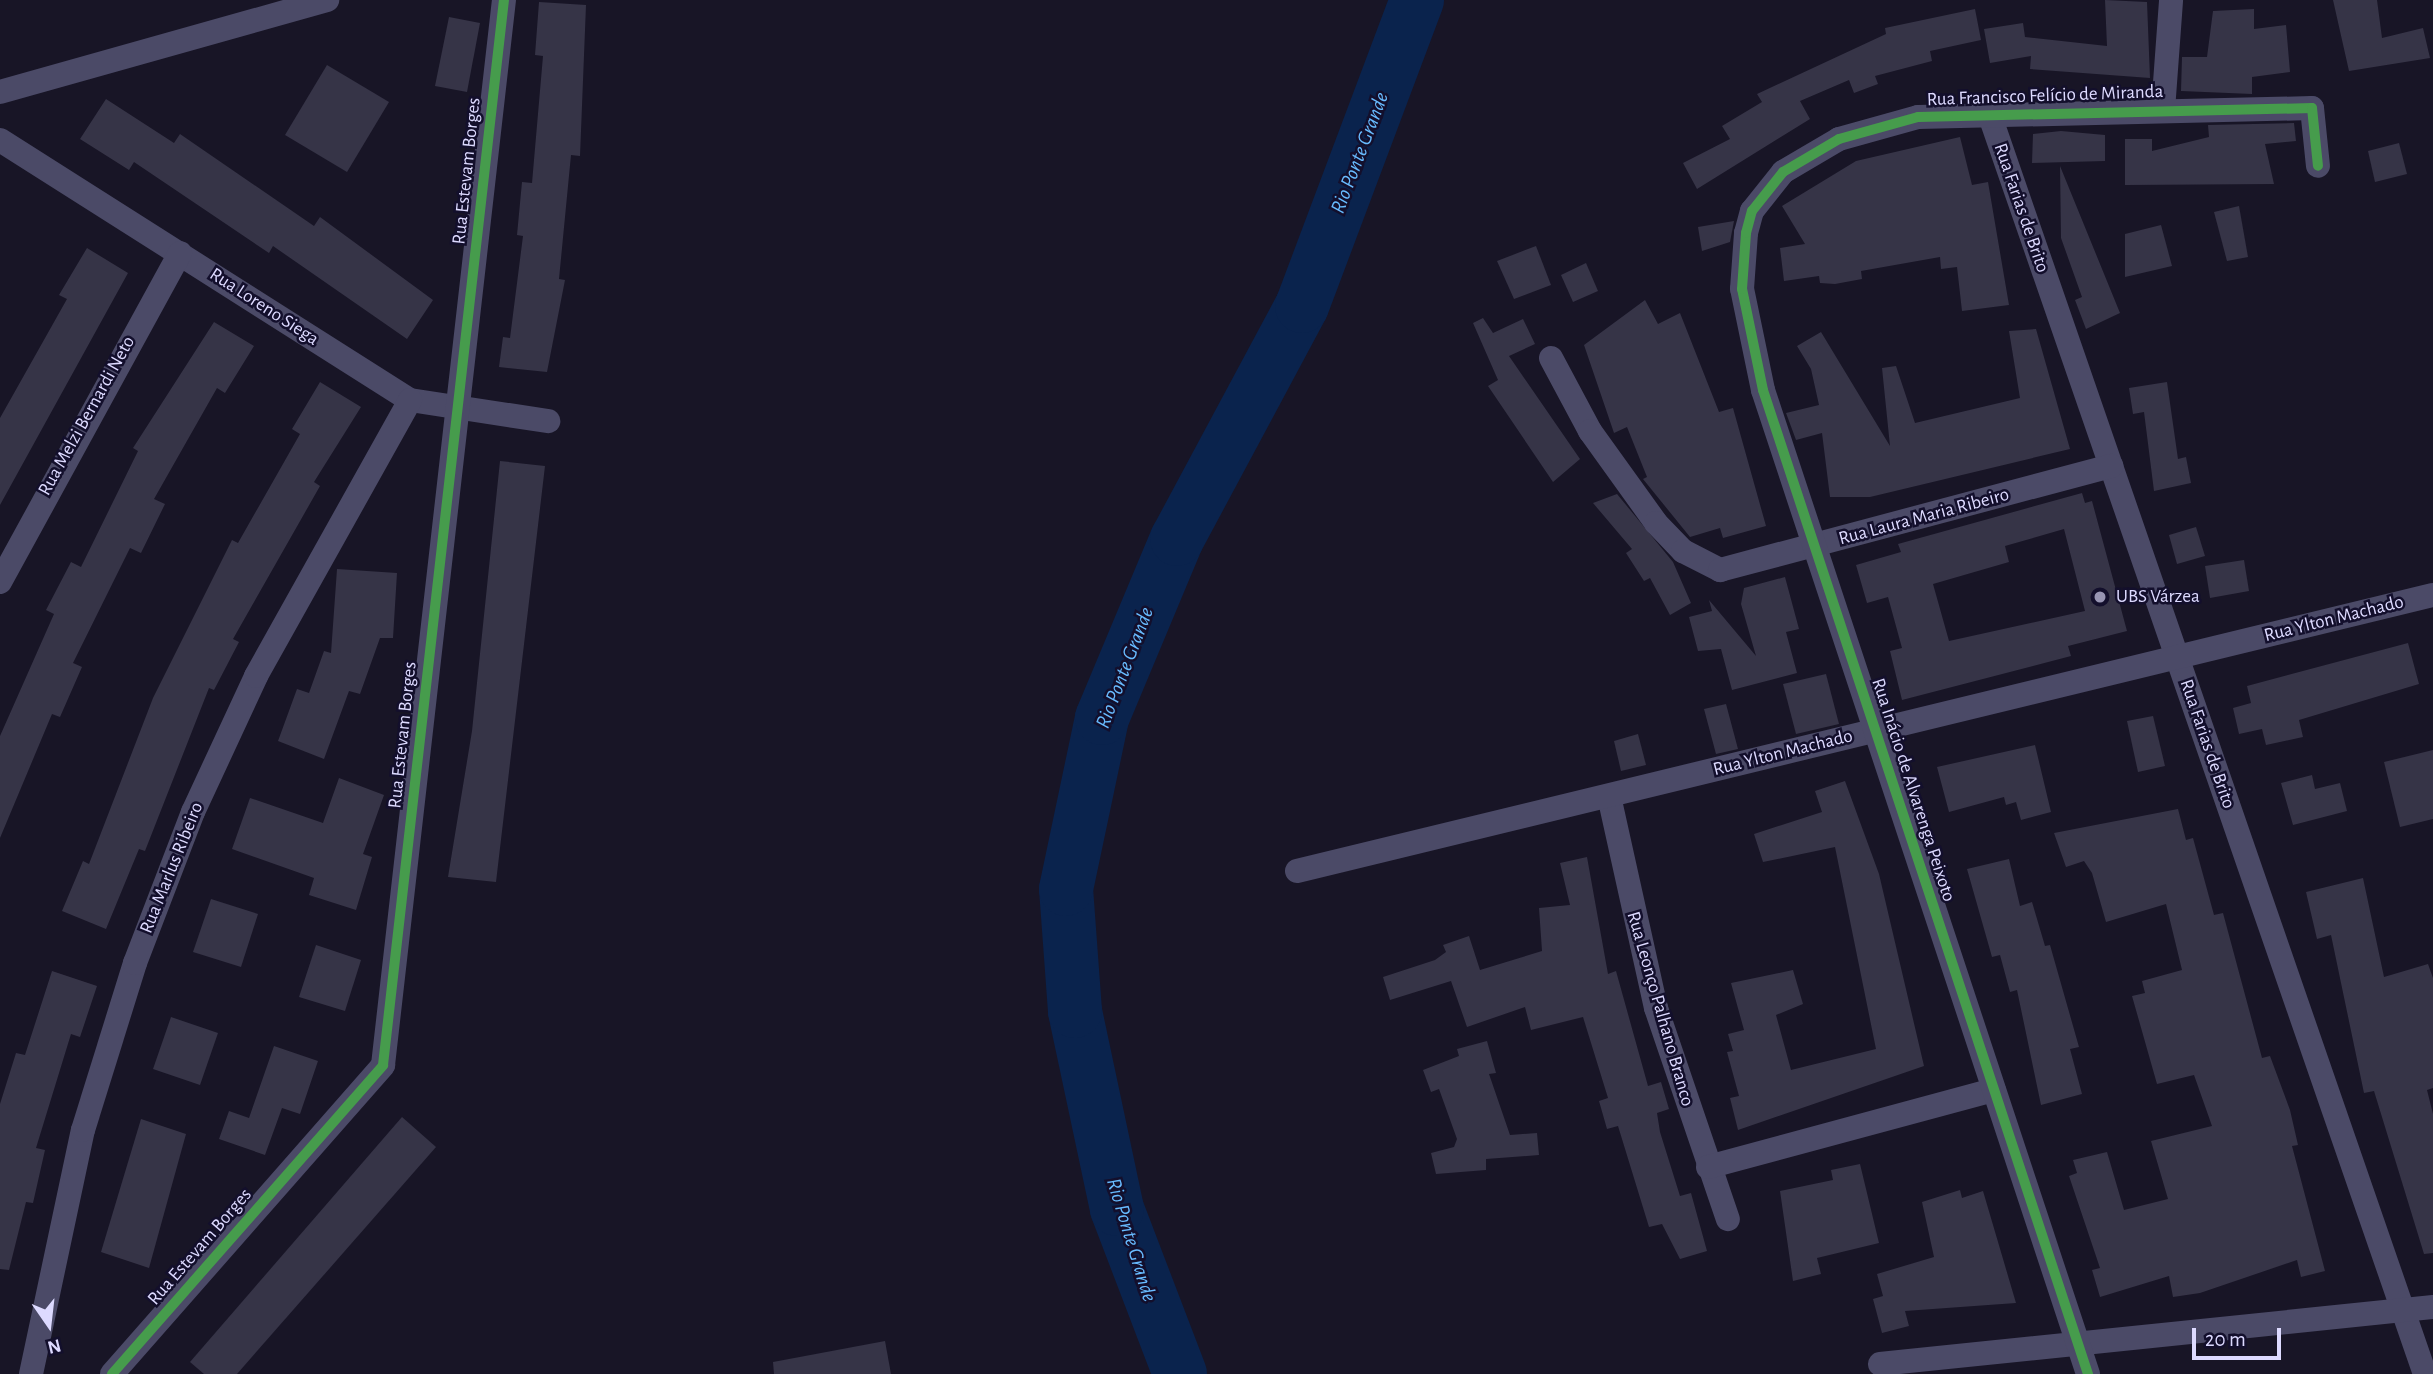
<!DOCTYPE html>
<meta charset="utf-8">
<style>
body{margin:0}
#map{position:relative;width:2433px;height:1374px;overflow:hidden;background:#181526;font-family:"Alegreya Sans",sans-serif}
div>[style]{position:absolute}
.river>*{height:54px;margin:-27px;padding:0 27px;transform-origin:27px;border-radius:27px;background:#0a234d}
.building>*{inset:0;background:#363447}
.street>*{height:24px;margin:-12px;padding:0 12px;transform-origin:12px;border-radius:12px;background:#4b4a67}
.cycleway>*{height:10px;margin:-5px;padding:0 5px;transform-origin:5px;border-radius:5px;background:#469c4c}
.dots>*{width:19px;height:19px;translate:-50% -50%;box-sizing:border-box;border:4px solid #130f2c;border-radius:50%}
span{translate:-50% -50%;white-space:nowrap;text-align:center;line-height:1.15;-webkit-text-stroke:5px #130f2c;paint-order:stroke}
.street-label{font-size:19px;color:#dddaff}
.poi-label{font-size:19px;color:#dddaff}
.left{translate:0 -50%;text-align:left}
.water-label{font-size:21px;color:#68bbff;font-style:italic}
.north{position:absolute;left:14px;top:1290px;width:70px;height:70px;-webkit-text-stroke:5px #130f2c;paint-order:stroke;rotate:166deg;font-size:19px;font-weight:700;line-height:28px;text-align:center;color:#dddaff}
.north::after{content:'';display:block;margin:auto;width:24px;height:32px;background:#dddaff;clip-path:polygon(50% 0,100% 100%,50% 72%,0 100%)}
.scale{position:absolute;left:2192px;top:1328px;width:89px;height:32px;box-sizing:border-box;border:4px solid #dddaff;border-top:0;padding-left:9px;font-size:21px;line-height:24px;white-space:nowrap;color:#dddaff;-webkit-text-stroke:5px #130f2c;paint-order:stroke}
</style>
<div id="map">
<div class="river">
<div style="left:1180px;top:1374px;width:177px;rotate:-110.9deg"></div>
<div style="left:1117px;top:1209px;width:202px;rotate:-102deg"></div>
<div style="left:1075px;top:1011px;width:122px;rotate:-94.2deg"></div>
<div style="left:1066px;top:889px;width:175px;rotate:-78.1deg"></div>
<div style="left:1102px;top:718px;width:194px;rotate:-67.3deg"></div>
<div style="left:1177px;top:539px;width:264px;rotate:-61.8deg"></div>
<div style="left:1302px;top:306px;width:327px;rotate:-69.4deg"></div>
</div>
<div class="building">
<div style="clip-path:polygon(2105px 0,2147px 2px,2150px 78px,2030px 69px,2031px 56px,1990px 63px,1984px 29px,2023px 23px,2025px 37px,2107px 46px)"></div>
<div style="clip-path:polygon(2333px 0,2377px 0,2382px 38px,2423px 28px,2430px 58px,2349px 71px)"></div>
<div style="clip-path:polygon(539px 2px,586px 5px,580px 156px,571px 155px,559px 279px,565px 280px,547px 372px,499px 367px,503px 337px,510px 338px,523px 236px,517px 235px,522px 182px,532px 183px,543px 56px,535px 55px)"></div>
<div style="clip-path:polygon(1975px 9px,1981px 40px,1930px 51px,1932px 61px,1875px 76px,1878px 84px,1854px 93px,1849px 80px,1800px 101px,1810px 119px,1697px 189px,1683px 163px,1730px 139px,1722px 126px,1762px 102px,1757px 94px,1886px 34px,1885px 28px)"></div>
<div style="clip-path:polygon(2254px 9px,2254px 29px,2286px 25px,2290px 72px,2252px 77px,2252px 94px,2181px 91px,2182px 57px,2207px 57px,2213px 11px)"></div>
<div style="clip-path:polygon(449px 17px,480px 23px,467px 92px,435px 86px)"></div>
<div style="clip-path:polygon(327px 65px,389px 102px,347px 172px,285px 135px)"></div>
<div style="clip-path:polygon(106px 99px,174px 143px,180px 134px,314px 226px,320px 217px,433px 300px,407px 339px,273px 246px,269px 253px,134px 162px,129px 170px,80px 139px)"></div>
<div style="clip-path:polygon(2294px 123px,2296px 141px,2265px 144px,2274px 184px,2125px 185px,2125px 139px,2152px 139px,2152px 151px,2209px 137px,2208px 125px)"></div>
<div style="clip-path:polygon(2061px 131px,2105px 135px,2105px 161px,2032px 163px,2033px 134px)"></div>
<div style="clip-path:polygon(1960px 137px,1972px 185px,1988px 182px,2009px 305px,1962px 311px,1957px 267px,1941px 269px,1940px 257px,1861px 271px,1862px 279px,1835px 284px,1820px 283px,1819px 276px,1784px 281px,1780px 248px,1805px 244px,1782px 206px,1856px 161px)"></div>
<div style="clip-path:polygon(2399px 143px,2407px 174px,2375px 182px,2368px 151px)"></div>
<div style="clip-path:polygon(2060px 166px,2120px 313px,2086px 329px,2075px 300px,2082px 297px,2061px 238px)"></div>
<div style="clip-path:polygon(2239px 206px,2248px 257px,2227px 261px,2214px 212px)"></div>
<div style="clip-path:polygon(1734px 221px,1730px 242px,1702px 251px,1698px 227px)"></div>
<div style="clip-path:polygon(2161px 225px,2172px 266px,2125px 277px,2125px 234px)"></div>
<div style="clip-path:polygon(1536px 246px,1551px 285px,1514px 299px,1497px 261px)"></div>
<div style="clip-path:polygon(87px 248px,128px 273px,0 505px,0 418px,67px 299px,59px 295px)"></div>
<div style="clip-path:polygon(1586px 263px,1598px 291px,1573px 302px,1561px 275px)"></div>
<div style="clip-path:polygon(1645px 300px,1658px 324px,1680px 313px,1719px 412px,1733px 408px,1766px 526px,1723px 538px,1720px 528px,1690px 537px,1643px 479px,1647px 477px,1627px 427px,1614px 433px,1584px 345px)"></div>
<div style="clip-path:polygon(1483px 318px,1493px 333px,1523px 319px,1535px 344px,1509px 356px,1580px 459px,1553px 482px,1488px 386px,1498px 380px,1473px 323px)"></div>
<div style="clip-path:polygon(214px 322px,254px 346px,225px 393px,217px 388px,154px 499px,165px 504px,141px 553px,130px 548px,73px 663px,82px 667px,60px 717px,52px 714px,0 838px,0 736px,54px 614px,46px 610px,71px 562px,81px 567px,138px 451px,133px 448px)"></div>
<div style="clip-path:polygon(2036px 329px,2070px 449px,1870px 497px,1830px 497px,1822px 433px,1796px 440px,1786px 413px,1819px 405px,1811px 369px,1797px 346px,1821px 332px,1890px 446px,1882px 368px,1896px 366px,1915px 423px,2020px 398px,2009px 331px)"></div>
<div style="clip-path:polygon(320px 382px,361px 407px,314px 482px,320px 486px,233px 639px,239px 642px,214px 690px,209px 688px,145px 851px,139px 849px,106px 929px,62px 911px,83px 861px,89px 864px,153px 698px,232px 540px,238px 543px,300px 434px,292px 429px)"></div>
<div style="clip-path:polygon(2167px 382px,2178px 459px,2186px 457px,2191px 483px,2154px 491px,2144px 412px,2133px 414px,2129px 388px)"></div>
<div style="clip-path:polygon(500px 461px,545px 466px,496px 882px,448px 877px,472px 731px)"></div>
<div style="clip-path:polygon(evenodd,2082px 493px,2085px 503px,2092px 501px,2127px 631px,2068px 646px,2071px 656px,1902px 700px,1890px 651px,1902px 648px,1888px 597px,1867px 603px,1856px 565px,1901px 552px,1898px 544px,2082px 493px,2064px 529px,2085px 611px,1949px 641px,1933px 584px,2009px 562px,2005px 546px,2064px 529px)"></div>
<div style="clip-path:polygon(1617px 494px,1673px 562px,1691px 603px,1670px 615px,1650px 578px,1644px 581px,1626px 553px,1632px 549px,1593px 503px)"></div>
<div style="clip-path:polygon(2196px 527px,2205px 556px,2177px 564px,2169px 535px)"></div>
<div style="clip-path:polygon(2244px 560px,2249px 591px,2210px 598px,2205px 566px)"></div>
<div style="clip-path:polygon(337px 569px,397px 573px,393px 638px,380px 638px,360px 694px,349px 691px,324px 759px,278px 741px,297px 689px,309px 693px,324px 651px,331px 653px)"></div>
<div style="clip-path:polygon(1785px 577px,1799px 629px,1786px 632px,1797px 673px,1732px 690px,1721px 649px,1698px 651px,1689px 617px,1712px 611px,1709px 600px,1756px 656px,1741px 604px,1744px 588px)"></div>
<div style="clip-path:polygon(2408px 643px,2419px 684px,2299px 720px,2303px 737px,2266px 745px,2262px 729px,2239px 734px,2233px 708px,2251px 703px,2247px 686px)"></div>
<div style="clip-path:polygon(1826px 674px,1839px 724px,1796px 734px,1783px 684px)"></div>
<div style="clip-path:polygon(1726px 704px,1738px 749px,1716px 754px,1704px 709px)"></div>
<div style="clip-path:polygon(2153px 716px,2165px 766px,2138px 772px,2127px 721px)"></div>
<div style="clip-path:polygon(1638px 734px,1646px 765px,1621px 771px,1614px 741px)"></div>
<div style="clip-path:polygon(2035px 745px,2051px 812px,2021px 820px,2016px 802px,2006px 805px,2004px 797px,1949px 812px,1937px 767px)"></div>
<div style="clip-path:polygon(2433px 750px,2433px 819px,2400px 827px,2384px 762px)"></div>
<div style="clip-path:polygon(2312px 775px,2315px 789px,2340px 783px,2347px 811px,2293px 825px,2281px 783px)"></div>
<div style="clip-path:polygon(339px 778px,384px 795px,363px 854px,372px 857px,356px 910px,309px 895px,314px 878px,232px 849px,250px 798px,323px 823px)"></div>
<div style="clip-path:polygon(1845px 781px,1879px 874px,1924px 1066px,1738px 1130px,1730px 1098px,1739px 1096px,1727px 1052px,1733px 1051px,1728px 1034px,1744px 1030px,1731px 983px,1793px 970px,1803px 1004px,1776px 1015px,1791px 1070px,1876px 1049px,1835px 847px,1763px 862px,1754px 834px,1822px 812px,1815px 791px)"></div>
<div style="clip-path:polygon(2178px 809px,2186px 840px,2193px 838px,2214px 915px,2223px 913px,2262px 1058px,2270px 1056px,2290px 1110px,2298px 1145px,2292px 1146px,2325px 1271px,2301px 1277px,2297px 1260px,2200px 1293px,2173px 1297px,2169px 1276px,2100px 1297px,2092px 1270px,2100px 1268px,2069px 1176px,2077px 1173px,2073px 1160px,2107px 1152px,2124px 1210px,2168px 1199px,2151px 1141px,2212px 1126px,2194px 1075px,2157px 1084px,2132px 996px,2145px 993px,2142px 981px,2182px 970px,2166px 904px,2106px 922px,2092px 873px,2084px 861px,2066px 867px,2054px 833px)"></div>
<div style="clip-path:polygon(1587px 857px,1608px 974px,1616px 971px,1648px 1086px,1661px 1082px,1669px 1109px,1657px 1113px,1660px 1132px,1680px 1196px,1691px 1193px,1707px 1251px,1680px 1259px,1662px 1224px,1649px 1227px,1618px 1126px,1607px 1129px,1599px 1101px,1608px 1098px,1583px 1017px,1531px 1030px,1525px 1007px,1467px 1027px,1451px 981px,1390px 1000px,1383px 977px,1435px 960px,1446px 952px,1443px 945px,1469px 936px,1480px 970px,1542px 951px,1539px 908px,1570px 905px,1560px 863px)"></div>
<div style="clip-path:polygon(2009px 859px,2020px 906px,2032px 902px,2045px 946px,2050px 945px,2079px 1047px,2070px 1049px,2082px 1094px,2041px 1105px,2017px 990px,2010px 992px,2000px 955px,1992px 957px,1967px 869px)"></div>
<div style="clip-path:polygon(2363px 878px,2384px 977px,2428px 964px,2433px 978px,2433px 1088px,2427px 1090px,2433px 1114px,2433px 1253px,2424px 1254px,2374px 1091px,2364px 1093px,2331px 935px,2317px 939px,2306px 892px)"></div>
<div style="clip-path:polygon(211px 899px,258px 914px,241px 967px,193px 952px)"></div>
<div style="clip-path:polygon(316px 945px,361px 960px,345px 1011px,299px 997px)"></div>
<div style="clip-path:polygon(52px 971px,97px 986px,80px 1037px,71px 1034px,36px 1148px,45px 1150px,33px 1203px,26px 1202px,9px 1270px,0 1269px,0 1104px,16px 1053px,25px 1055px)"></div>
<div style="clip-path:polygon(171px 1017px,218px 1033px,200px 1085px,153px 1069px)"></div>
<div style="clip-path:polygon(1487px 1041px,1496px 1073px,1489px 1074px,1510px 1135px,1537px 1133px,1539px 1155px,1486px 1159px,1486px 1170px,1436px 1174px,1431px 1153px,1454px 1147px,1457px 1139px,1439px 1089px,1431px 1092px,1423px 1070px,1459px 1056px,1457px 1049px)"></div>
<div style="clip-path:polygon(274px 1046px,318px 1061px,300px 1114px,282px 1108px,265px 1155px,219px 1139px,229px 1111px,249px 1118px)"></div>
<div style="clip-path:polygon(402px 1117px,436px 1147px,237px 1374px,204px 1374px,190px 1362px)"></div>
<div style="clip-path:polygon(141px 1119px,186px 1134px,149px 1268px,101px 1252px)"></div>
<div style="clip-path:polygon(1860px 1164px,1879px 1243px,1817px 1258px,1821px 1274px,1793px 1281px,1780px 1191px,1833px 1180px,1831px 1170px)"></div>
<div style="clip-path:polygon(1960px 1190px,1962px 1198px,1983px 1191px,2016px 1303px,1905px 1311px,1909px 1326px,1882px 1333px,1873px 1299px,1883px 1296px,1877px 1274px,1934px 1257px,1922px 1202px)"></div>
<div style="clip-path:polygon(885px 1341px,891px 1374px,774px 1374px,773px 1362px)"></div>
</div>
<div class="street">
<div style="left:0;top:92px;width:340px;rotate:-15.7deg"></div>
<div style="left:2163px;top:110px;width:110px;rotate:-85.8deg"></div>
<div style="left:1989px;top:113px;width:1334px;rotate:70.93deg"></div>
<div style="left:0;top:140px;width:485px;rotate:32.4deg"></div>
<div style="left:410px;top:400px;width:140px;rotate:8.7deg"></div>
<div style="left:1551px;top:358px;width:83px;rotate:61.9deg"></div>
<div style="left:1590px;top:431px;width:113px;rotate:54.3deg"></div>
<div style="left:1656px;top:523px;width:39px;rotate:46deg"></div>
<div style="left:1683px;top:551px;width:42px;rotate:27.2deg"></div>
<div style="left:1720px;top:570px;width:405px;rotate:-14.9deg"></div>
<div style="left:0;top:582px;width:375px;rotate:-61.3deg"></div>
<div style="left:1609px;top:796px;width:217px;rotate:77.5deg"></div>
<div style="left:1656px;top:1008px;width:223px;rotate:71.2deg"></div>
<div style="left:1297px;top:871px;width:1169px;rotate:-13.66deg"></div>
<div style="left:1708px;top:1167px;width:296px;rotate:-15.1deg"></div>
<div style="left:1880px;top:1364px;width:556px;rotate:-5.88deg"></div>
<div style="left:31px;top:1374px;width:249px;rotate:-78deg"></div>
<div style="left:83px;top:1130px;width:175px;rotate:-72.7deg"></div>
<div style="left:135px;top:963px;width:162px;rotate:-69deg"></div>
<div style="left:193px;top:812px;width:150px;rotate:-65.1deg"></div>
<div style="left:256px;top:676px;width:316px;rotate:-60.8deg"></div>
<div style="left:112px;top:1374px;width:411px;rotate:-48.7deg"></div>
<div style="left:383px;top:1065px;width:1072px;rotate:-83.52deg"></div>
<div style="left:2088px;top:1374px;width:1036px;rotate:-108.28deg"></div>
<div style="left:1763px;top:390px;width:103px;rotate:-101.7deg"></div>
<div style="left:1742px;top:289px;width:56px;rotate:-85.9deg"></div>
<div style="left:1746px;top:233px;width:23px;rotate:-75deg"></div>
<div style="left:1752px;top:211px;width:50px;rotate:-51.5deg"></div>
<div style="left:1783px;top:172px;width:65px;rotate:-30.5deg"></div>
<div style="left:1839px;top:139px;width:82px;rotate:-15.6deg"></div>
<div style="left:1918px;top:117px;width:394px;rotate:-1.3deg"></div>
<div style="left:2312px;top:108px;width:58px;rotate:84.1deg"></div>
</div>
<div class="cycleway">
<div style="left:112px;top:1374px;width:411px;rotate:-48.7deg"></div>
<div style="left:383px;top:1065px;width:1072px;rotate:-83.52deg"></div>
<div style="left:2088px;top:1374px;width:1036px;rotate:-108.28deg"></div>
<div style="left:1763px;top:390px;width:103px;rotate:-101.7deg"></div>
<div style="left:1742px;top:289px;width:56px;rotate:-85.9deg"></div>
<div style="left:1746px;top:233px;width:23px;rotate:-75deg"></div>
<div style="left:1752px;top:211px;width:50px;rotate:-51.5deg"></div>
<div style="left:1783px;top:172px;width:65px;rotate:-30.5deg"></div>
<div style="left:1839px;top:139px;width:82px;rotate:-15.6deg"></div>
<div style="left:1918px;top:117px;width:394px;rotate:-1.3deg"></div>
<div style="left:2312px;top:108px;width:58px;rotate:84.1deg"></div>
</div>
<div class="dots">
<div style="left:2100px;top:597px;background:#9895b3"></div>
</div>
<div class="street-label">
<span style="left:2045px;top:96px;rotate:-2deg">Rua Francisco Felício de Miranda</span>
<span style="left:467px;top:171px;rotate:-84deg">Rua Estevam Borges</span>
<span style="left:2021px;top:208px;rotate:71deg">Rua Farias de Brito</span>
<span style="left:264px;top:307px;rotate:33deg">Rua Loreno Siega</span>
<span style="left:87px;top:416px;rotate:-61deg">Rua Melzi Bernardi Neto</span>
<span style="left:1924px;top:517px;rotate:-15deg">Rua Laura Maria Ribeiro</span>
<span style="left:2334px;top:619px;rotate:-14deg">Rua Ylton Machado</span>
<span style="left:403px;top:735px;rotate:-84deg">Rua Estevam Borges</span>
<span style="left:2207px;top:744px;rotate:71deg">Rua Farias de Brito</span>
<span style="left:1783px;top:753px;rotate:-14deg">Rua Ylton Machado</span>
<span style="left:1913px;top:790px;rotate:72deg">Rua Inácio de Alvarenga Peixoto</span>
<span style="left:172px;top:868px;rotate:-68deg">Rua Marlus Ribeiro</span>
<span style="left:1660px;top:1009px;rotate:74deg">Rua Leonço Palhano Branco</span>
<span style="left:200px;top:1247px;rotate:-49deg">Rua Estevam Borges</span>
</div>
<div class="poi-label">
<span class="left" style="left:2116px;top:597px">UBS Várzea</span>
</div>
<div class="water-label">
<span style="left:1360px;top:153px;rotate:-69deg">Rio Ponte Grande</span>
<span style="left:1125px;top:668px;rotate:-69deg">Rio Ponte Grande</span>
<span style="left:1131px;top:1240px;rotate:73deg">Rio Ponte Grande</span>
</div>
<div class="north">N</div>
<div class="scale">20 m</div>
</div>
